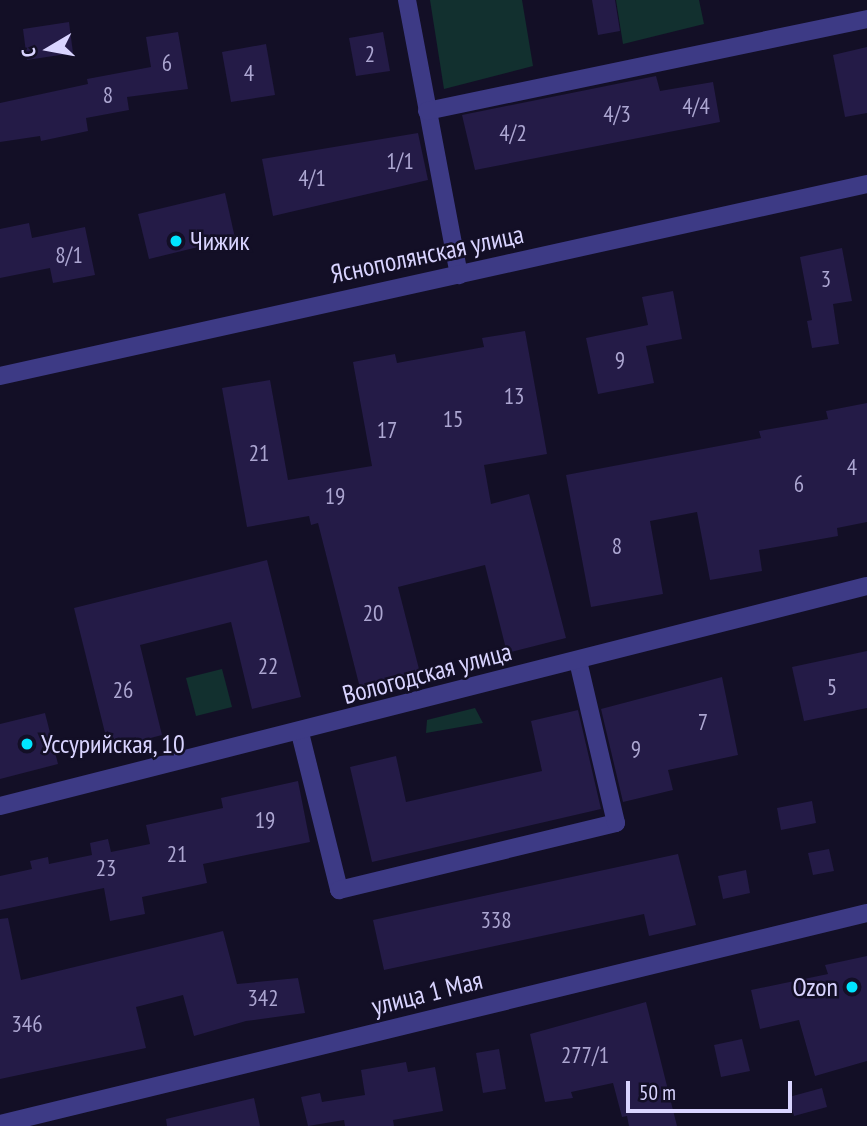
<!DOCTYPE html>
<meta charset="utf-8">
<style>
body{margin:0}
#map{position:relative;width:867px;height:1126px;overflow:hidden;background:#130f26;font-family:"PT Sans Narrow",sans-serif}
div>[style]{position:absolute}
.green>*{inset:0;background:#12302f}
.building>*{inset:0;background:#241b47}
.minor>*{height:18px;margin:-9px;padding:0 9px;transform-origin:9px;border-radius:9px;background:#3d3a85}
.tertiary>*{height:18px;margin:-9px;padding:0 9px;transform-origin:9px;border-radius:9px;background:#3d3a85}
.dots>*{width:19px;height:19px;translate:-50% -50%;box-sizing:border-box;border:4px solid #130f26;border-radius:50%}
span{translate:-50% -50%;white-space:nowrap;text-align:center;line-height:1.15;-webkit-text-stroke:5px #130f26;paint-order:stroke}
.number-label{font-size:23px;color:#aca6d1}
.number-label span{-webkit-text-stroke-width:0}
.poi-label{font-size:26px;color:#d9d4ff}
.left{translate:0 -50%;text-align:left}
.right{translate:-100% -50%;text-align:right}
.street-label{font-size:26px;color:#d9d4ff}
.north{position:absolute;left:14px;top:14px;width:70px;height:70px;-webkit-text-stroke:5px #130f26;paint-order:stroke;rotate:260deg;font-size:19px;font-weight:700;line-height:28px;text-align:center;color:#d9d4ff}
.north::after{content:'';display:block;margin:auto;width:24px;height:32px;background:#d9d4ff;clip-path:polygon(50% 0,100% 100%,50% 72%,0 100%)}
.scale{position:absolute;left:626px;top:1081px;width:166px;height:32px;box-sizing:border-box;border:4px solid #d9d4ff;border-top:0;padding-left:9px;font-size:21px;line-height:24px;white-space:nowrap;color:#d9d4ff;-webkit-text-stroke:5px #130f26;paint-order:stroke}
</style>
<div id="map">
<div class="green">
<div style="clip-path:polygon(430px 0,522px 0,533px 66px,444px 89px)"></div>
<div style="clip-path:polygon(616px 0,699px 0,704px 24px,623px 44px)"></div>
<div style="clip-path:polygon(222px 669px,232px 707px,196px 716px,186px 678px)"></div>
<div style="clip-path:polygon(475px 708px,483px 723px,426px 733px,427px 720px)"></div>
</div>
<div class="building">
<div style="clip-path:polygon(592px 0,615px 0,620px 31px,598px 35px)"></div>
<div style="clip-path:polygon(69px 22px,73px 53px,27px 60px,23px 29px)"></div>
<div style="clip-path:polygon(178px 32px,188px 89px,127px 97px,129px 110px,86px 118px,88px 131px,41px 141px,40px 136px,0 142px,0 103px,88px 84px,87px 79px,151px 67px,146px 37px)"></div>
<div style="clip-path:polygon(383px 32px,390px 71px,356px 76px,349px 38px)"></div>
<div style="clip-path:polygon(266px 44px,275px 95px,231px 102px,222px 52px)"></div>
<div style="clip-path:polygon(867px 47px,867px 113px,845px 117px,833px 55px)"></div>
<div style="clip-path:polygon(656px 76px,660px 91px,713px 82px,720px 122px,475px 170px,462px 115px)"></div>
<div style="clip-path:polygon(418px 133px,428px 180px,273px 216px,262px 159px)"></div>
<div style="clip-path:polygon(225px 193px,235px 238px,149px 259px,138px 214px)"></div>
<div style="clip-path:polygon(29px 223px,32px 238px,85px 227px,95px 275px,53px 283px,50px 268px,0 278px,0 229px)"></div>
<div style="clip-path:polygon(842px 248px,852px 301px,833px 304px,839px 344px,812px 348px,807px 321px,812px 320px,800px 257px)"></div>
<div style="clip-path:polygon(673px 291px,682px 339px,646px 346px,654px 383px,598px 394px,586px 338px,648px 325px,642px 297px)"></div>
<div style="clip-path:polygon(525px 331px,547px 454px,484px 465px,491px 504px,529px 494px,566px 638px,507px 653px,485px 565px,398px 587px,420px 673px,360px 688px,318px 523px,311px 525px,309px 516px,247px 527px,222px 388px,270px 380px,288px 480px,372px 466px,353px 362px,395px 354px,397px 363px,484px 347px,482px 338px)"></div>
<div style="clip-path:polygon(867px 403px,867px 522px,837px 528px,838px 536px,759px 550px,762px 571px,710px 580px,697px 512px,650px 521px,663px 594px,591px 607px,566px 475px,761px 438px,759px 431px,828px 419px,826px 411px)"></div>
<div style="clip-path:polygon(267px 560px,301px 697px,252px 709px,231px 622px,140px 645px,162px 735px,109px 749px,74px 608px)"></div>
<div style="clip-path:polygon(867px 651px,867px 708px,804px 721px,792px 667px)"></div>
<div style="clip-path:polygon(722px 677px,738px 755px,668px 770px,673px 790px,623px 802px,601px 709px)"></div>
<div style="clip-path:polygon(578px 710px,601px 809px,372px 862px,350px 767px,396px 756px,406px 802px,542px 771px,531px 721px)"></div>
<div style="clip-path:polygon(45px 713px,58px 764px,0 779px,0 724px)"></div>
<div style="clip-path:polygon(298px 781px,310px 842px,203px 864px,207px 883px,142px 897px,145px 914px,110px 921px,104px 888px,0 910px,0 876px,32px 869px,30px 861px,48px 857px,49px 864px,92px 855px,90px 843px,108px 839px,111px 852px,150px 844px,146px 825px,223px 808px,221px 798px)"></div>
<div style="clip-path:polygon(812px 801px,816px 823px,781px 830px,777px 808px)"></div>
<div style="clip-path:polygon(829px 849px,834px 871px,813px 875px,808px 853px)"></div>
<div style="clip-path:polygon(678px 854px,696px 925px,649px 936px,644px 914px,384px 970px,373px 920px)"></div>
<div style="clip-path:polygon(746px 870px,750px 893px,723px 899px,718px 876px)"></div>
<div style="clip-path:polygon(8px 918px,21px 980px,223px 931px,237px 984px,298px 978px,305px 1013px,246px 1021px,194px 1036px,183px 995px,136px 1007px,146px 1048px,0 1079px,0 919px)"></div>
<div style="clip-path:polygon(867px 956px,867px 1061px,815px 1076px,799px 1020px,760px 1029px,751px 990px,828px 974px,825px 965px)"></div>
<div style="clip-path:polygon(646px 1002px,677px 1126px,629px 1126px,627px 1116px,622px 1117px,613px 1083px,571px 1092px,573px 1098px,545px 1102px,530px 1034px)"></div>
<div style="clip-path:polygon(742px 1039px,750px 1071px,721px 1077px,714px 1045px)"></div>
<div style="clip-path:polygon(499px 1049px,506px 1089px,483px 1093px,476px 1053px)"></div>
<div style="clip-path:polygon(406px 1062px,408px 1072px,435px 1067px,443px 1111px,393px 1120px,394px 1126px,345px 1126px,344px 1120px,308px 1126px,301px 1097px,320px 1093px,322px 1102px,365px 1095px,361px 1070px)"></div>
<div style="clip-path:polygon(822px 1088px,827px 1107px,794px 1116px,789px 1097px)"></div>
<div style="clip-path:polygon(254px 1098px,260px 1126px,167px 1126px,166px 1119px)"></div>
</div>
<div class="minor">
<div style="left:407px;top:0;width:280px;rotate:79.3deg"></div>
<div style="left:427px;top:111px;width:450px;rotate:-11.8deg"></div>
<div style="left:300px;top:733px;width:162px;rotate:76deg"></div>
<div style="left:339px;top:890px;width:285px;rotate:-13.6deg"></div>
<div style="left:616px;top:823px;width:166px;rotate:-103.2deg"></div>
<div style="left:0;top:806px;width:894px;rotate:-14.24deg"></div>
</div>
<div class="tertiary">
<div style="left:0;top:376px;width:888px;rotate:-12.49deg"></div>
<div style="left:0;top:1124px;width:892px;rotate:-13.68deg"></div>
</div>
<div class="dots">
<div style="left:176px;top:241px;background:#00e5ff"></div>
<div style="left:27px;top:744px;background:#00e5ff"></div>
<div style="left:852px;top:987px;background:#00e5ff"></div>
</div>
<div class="number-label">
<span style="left:370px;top:54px">2</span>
<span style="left:167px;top:63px">6</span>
<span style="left:249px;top:73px">4</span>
<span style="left:108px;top:95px">8</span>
<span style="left:696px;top:106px">4/4</span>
<span style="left:617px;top:114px">4/3</span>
<span style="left:513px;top:133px">4/2</span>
<span style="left:400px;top:161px">1/1</span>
<span style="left:312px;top:178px">4/1</span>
<span style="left:69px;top:255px">8/1</span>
<span style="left:826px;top:279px">3</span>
<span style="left:620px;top:360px">9</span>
<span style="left:514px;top:396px">13</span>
<span style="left:453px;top:419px">15</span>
<span style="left:387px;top:430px">17</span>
<span style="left:259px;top:453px">21</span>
<span style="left:852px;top:467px">4</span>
<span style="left:799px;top:484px">6</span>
<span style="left:335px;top:496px">19</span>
<span style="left:617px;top:546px">8</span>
<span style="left:373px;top:613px">20</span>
<span style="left:268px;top:666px">22</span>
<span style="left:832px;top:687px">5</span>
<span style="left:123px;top:690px">26</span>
<span style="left:703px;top:722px">7</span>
<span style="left:636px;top:749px">9</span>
<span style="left:265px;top:820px">19</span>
<span style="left:177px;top:854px">21</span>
<span style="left:106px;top:868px">23</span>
<span style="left:496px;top:920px">338</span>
<span style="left:263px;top:998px">342</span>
<span style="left:27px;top:1024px">346</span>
<span style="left:585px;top:1055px">277/1</span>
</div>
<div class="poi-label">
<span class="left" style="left:190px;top:241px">Чижик</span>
<span class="left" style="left:41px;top:744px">Уссурийская, 10</span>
<span class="right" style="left:838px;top:987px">Ozon</span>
</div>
<div class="street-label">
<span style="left:427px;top:254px;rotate:-12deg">Яснополянская улица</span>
<span style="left:427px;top:673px;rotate:-15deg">Вологодская улица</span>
<span style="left:427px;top:993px;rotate:-14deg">улица 1 Мая</span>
</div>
<div class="north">С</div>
<div class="scale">50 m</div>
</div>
